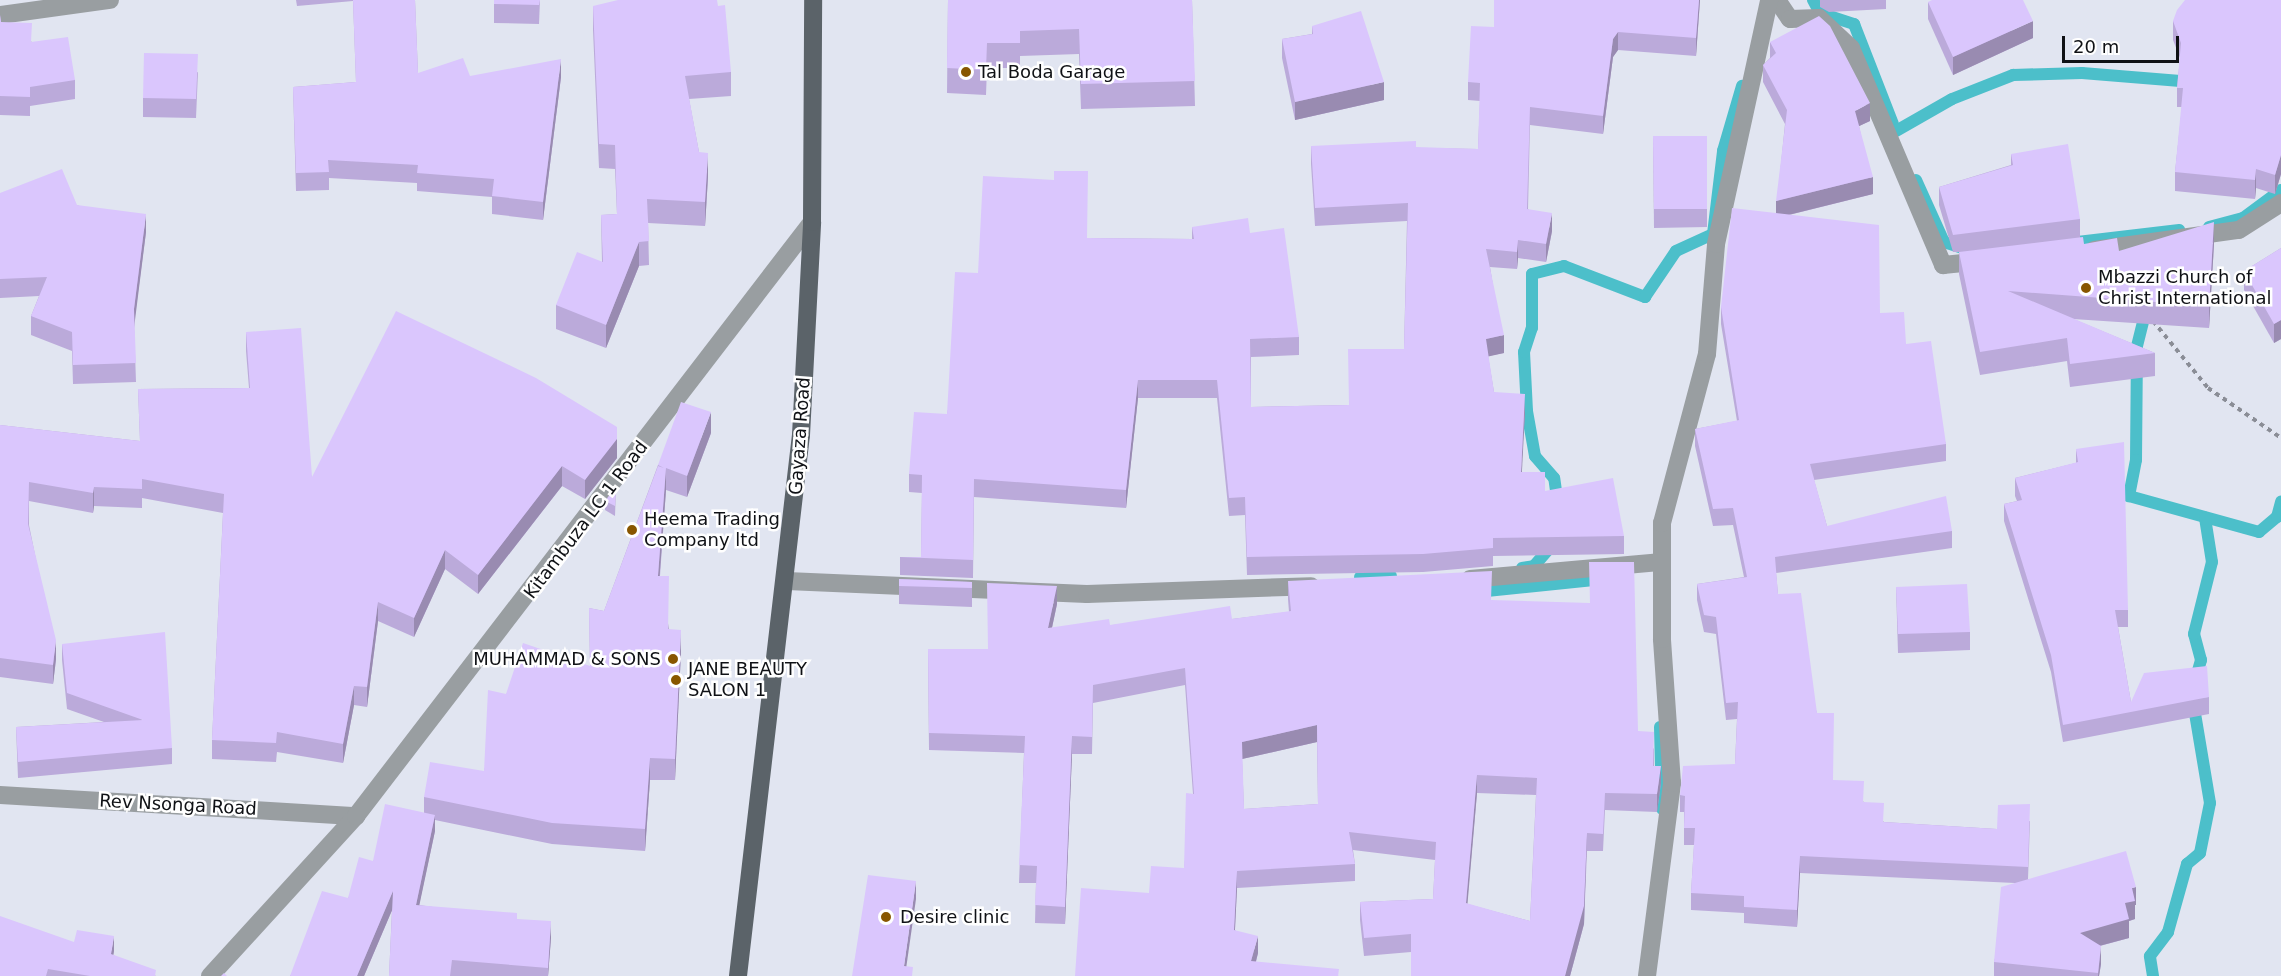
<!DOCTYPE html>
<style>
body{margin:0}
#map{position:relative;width:2281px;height:976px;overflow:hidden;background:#e1e5f1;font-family:"DejaVu Sans",sans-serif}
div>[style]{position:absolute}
.stream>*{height:12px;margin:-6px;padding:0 6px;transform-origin:6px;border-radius:6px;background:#4cbfca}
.path>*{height:4px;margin-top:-2px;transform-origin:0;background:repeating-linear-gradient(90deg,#8a8d96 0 4.5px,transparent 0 9px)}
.minor>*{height:18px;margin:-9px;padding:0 9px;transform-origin:9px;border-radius:9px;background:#999ea1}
.major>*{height:18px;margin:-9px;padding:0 9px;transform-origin:9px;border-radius:9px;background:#5b6369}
.wall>*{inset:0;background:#bbaada}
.shaded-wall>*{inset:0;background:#998bb1}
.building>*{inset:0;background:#dac6fd}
.dots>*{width:16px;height:16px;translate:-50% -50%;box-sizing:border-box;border:3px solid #fff;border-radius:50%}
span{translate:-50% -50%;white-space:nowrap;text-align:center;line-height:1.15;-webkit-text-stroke:5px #fff;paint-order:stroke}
.poi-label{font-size:18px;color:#0f1115}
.left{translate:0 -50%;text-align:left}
.right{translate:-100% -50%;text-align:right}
.street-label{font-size:18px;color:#0f1115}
.scale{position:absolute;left:2062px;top:36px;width:117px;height:27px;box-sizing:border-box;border:3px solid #0f1115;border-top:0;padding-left:8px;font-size:18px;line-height:21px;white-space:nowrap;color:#0f1115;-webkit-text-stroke:4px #fff;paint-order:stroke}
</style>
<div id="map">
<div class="stream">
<div style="left:1813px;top:0;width:15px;rotate:62deg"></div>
<div style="left:1820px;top:13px;width:36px;rotate:18deg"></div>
<div style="left:1854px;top:24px;width:107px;rotate:68.7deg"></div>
<div style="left:1896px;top:131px;width:64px;rotate:-29.7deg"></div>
<div style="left:1952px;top:99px;width:66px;rotate:-21.5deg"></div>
<div style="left:2013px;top:75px;width:69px;rotate:-1.7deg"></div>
<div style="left:2082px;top:73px;width:111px;rotate:4.6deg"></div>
<div style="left:1916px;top:180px;width:68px;rotate:65.7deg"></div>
<div style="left:1944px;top:242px;width:22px;rotate:18deg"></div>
<div style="left:2209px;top:227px;width:35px;rotate:-15deg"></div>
<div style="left:2243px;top:218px;width:47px;rotate:-36.4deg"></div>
<div style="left:2069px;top:243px;width:111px;rotate:-6.7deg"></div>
<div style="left:2146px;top:310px;width:37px;rotate:104deg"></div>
<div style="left:2137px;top:346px;width:114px;rotate:90.5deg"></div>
<div style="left:2136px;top:460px;width:37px;rotate:101deg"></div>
<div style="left:2129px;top:496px;width:135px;rotate:15.5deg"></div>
<div style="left:2259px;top:532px;width:23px;rotate:-40deg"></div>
<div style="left:2277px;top:517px;width:16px;rotate:-75deg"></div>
<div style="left:1558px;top:505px;width:27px;rotate:-98deg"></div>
<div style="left:1554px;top:478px;width:29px;rotate:-131deg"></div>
<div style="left:1535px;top:456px;width:46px;rotate:-100.1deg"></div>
<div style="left:1527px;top:411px;width:59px;rotate:-92.9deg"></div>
<div style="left:1524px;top:352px;width:25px;rotate:-72deg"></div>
<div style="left:1532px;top:328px;width:54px;rotate:-90deg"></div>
<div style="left:1532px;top:274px;width:33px;rotate:-14deg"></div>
<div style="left:1564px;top:266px;width:87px;rotate:20.9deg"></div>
<div style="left:1645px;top:297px;width:55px;rotate:-56deg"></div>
<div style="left:1676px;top:251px;width:41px;rotate:-24.7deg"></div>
<div style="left:1713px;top:234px;width:84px;rotate:-83.1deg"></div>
<div style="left:1723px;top:151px;width:68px;rotate:-73.7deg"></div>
<div style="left:1522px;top:568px;width:12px;rotate:-9deg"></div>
<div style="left:1534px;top:566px;width:30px;rotate:-49deg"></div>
<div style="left:1360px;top:577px;width:31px;rotate:-2deg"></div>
<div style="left:1477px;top:592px;width:127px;rotate:-5.9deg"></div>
<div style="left:2195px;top:681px;width:22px;rotate:-74deg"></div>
<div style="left:2201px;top:660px;width:27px;rotate:-105deg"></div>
<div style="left:2194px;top:634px;width:74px;rotate:-76deg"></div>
<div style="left:2212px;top:562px;width:45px;rotate:-99deg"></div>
<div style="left:1660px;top:727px;width:82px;rotate:88.6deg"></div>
<div style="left:2153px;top:976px;width:20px;rotate:-99deg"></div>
<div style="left:2150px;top:956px;width:30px;rotate:-53deg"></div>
<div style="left:2168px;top:932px;width:71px;rotate:-74.4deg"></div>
<div style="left:2187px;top:864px;width:17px;rotate:-40deg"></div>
<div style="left:2200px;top:853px;width:51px;rotate:-78.7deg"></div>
<div style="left:2210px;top:803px;width:103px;rotate:-99.5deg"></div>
</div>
<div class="path">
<div style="left:2153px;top:321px;width:87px;rotate:50.6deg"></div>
<div style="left:2208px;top:388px;width:88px;rotate:34.4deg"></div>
</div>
<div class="minor">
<div style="left:1777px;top:0;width:23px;rotate:56deg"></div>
<div style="left:1790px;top:19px;width:29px;rotate:-2deg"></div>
<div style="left:1819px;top:18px;width:44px;rotate:43.2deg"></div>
<div style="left:1851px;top:48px;width:236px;rotate:67deg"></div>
<div style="left:1943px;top:265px;width:40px;rotate:-5.7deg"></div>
<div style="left:0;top:15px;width:111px;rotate:-7.8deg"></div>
<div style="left:2094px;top:250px;width:146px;rotate:-7.9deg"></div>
<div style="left:2239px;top:230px;width:50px;rotate:-32.7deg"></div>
<div style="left:1470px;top:579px;width:190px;rotate:-5.1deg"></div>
<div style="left:787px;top:581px;width:300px;rotate:2.5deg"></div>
<div style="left:1087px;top:594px;width:224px;rotate:-2deg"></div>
<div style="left:0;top:795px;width:357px;rotate:3.4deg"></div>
<div style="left:210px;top:976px;width:217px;rotate:-47.6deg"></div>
<div style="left:356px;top:816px;width:749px;rotate:-52.49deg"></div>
<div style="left:1647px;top:976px;width:195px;rotate:-82.6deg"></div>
<div style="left:1672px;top:783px;width:144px;rotate:-94deg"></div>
<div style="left:1662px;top:639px;width:116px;rotate:-90deg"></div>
<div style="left:1662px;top:523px;width:175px;rotate:-75.1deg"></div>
<div style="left:1707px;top:354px;width:110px;rotate:-85.3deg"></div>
<div style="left:1716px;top:244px;width:250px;rotate:-77.7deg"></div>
</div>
<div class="major">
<div style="left:738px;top:976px;width:545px;rotate:-83.36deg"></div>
<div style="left:801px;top:435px;width:213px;rotate:-87deg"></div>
<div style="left:812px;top:222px;width:222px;rotate:-89.7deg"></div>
</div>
<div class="wall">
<div style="clip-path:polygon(296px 0,415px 0,418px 73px,470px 76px,561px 77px,543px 220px,492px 214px,492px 197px,417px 191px,417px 183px,329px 178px,329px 190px,296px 191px,293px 87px,356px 82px,353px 1px,297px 6px)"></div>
<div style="clip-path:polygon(494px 0,540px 0,539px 24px,494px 23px)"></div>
<div style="clip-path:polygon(948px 0,1192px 0,1195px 106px,1081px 109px,1079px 54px,1020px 56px,1020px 68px,987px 68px,986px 95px,947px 93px)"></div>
<div style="clip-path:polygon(1700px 0,1696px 56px,1618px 50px,1613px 57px,1603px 134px,1530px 125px,1528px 209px,1552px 231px,1546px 262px,1518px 258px,1517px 269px,1490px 267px,1504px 353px,1488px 356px,1494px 392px,1525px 412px,1521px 472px,1545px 491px,1624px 536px,1624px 554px,1493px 556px,1493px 566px,1423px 572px,1247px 575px,1245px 515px,1229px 516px,1217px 398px,1138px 398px,1126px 508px,974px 497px,973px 578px,900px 575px,900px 557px,921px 557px,922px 493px,909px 492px,909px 474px,947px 414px,978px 273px,1087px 238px,1192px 239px,1192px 227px,1250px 233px,1299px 337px,1299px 355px,1251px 357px,1251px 407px,1349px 405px,1404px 349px,1407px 221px,1315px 226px,1311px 164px,1311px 146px,1478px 149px,1480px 101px,1468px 100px,1468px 82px,1494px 27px)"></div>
<div style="clip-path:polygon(1820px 0,1886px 0,1886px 9px,1829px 12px,1820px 7px)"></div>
<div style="clip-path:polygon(2281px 0,2281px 174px,2275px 194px,2256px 188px,2255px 199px,2175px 191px,2175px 172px,2182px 107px,2177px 107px,2177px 88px,2180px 58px,2173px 40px,2173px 21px)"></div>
<div style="clip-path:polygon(1928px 2px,2033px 38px,1953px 75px,1928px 19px)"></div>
<div style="clip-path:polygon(593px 6px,731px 72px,731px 96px,689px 99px,699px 152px,708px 177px,705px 226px,648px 223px,649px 265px,639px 266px,606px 348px,556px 329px,556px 305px,602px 262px,601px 215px,617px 214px,615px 169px,599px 168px,593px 30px)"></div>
<div style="clip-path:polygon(0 15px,1px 22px,32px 42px,75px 80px,75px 99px,30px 106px,30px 116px,0 115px)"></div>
<div style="clip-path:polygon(1312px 26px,1384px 100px,1295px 120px,1282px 58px,1282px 39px,1312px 34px)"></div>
<div style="clip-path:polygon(1770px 42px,1870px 121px,1859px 126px,1873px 194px,1789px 215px,1880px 313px,1906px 344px,1946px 444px,1946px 461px,1814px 480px,1827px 526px,1952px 531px,1952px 548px,1776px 573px,1778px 594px,1817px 713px,1833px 780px,1864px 802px,1884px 822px,1997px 829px,2030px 821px,2028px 879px,2136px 905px,2135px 905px,2135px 919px,2129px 921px,2129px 938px,2100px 946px,2101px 964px,2099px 976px,1994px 976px,1994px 962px,2015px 883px,1800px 873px,1797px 927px,1744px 923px,1744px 913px,1691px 910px,1691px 893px,1694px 845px,1684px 845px,1684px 812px,1680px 812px,1680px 795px,1735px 764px,1737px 719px,1726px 720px,1716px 634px,1704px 632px,1697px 600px,1697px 584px,1744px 577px,1733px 525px,1713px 526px,1695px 446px,1695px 429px,1737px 421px,1721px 324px,1721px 307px,1776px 213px,1785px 124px,1763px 82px,1763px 65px,1770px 58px)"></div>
<div style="clip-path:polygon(198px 72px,196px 118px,143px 117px,143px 98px)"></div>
<div style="clip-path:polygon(1653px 136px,1707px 136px,1707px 227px,1654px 228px)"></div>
<div style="clip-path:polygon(2011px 154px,2080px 219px,2080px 237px,2084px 244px,2119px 251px,2214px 244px,2209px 328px,2073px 319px,2155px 353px,2155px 376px,2070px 387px,2067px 361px,1980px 375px,1959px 274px,1959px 252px,1953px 252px,1939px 205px,1939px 187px,2011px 165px)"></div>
<div style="clip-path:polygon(0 193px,77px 205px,146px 232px,134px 323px,136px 382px,73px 384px,72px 351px,31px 335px,31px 316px,39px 296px,0 298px)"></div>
<div style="clip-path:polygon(2281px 248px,2281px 339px,2274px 343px,2244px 290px,2244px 271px)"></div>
<div style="clip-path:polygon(246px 332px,312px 477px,617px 458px,585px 499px,562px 486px,478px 594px,445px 569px,414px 637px,378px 621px,367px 707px,354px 705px,343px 763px,277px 752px,276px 762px,212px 759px,212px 740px,223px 513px,142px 498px,142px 508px,94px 506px,93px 513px,29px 501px,29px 525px,56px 659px,53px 684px,0 677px,0 425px,140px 441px,138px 389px,249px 388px,246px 351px)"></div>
<div style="clip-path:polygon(711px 433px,687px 497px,666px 490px,660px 576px,669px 629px,681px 651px,675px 780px,650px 780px,645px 851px,552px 844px,435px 820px,435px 831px,419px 905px,517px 919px,551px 938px,548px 976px,389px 976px,392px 910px,364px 976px,290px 976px,348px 898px,373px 861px,424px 813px,424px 797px,484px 771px,506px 694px,590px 666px,589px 608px,604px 611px,658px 465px)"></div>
<div style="clip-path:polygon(2076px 449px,2128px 610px,2128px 627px,2118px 627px,2131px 702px,2209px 697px,2209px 714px,2063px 742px,2051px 672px,2004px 521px,2004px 504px,2017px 501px,2015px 496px,2015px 478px,2076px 463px)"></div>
<div style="clip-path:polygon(616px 487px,615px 516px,605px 510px,605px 501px)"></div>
<div style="clip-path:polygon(899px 579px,972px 582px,972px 607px,899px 604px)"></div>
<div style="clip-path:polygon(evenodd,1288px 581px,1492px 600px,1638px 731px,1654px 749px,1654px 766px,1661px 783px,1657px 812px,1605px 810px,1603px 851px,1587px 851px,1584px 924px,1570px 976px,1411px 976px,1411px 952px,1364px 956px,1360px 920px,1360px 902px,1433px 899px,1435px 860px,1353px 850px,1355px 864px,1355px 881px,1237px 888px,1235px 930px,1258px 953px,1256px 962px,1339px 976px,1075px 976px,1149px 893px,1184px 868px,1193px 794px,1185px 685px,1093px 703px,1092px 754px,1072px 754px,1065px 924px,1035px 923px,1036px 883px,1019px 883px,1024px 753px,929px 750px,928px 649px,988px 649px,1057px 604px,1052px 628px,1232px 619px,1289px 612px,1288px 599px,1288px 581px,1317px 742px,1318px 804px,1244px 809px,1242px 759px,1317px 742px,1288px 581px,1477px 793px,1536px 795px,1530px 921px,1467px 904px,1477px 793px)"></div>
<div style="clip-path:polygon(1896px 587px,1970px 632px,1970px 650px,1898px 653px)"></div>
<div style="clip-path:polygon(62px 644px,172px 748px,172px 764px,18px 778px,16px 727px,104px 722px,67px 709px,62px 660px)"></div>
<div style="clip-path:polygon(74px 942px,114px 951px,113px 955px,156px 976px,0 976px)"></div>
</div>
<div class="shaded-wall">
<div style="clip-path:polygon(1699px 0,1700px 0,1696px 56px,1696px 38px)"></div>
<div style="clip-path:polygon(2033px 21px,2033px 38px,1953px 75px,1953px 57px)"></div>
<div style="clip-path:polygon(1618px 32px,1618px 50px,1613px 57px,1603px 134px,1603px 116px,1613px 39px)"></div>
<div style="clip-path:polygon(561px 59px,561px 77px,543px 220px,543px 202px)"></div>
<div style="clip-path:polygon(1384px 82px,1384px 100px,1295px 120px,1295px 102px)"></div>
<div style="clip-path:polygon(1870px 103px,1870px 121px,1855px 128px,1855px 111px)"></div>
<div style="clip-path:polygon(708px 153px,708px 177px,705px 226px,705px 202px)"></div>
<div style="clip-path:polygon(2281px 155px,2281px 174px,2275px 194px,2275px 175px)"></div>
<div style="clip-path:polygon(2256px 169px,2256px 188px,2255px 199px,2255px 180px)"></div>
<div style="clip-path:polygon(1873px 177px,1873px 194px,1776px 218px,1776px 201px)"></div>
<div style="clip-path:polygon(1552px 213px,1552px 231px,1546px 262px,1546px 244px)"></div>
<div style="clip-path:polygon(146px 214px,146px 232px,134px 328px,134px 309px)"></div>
<div style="clip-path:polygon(2214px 222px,2214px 244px,2209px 328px,2209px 306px)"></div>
<div style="clip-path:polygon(1518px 240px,1518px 258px,1517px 269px,1517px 252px)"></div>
<div style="clip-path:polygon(639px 242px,639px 266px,606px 348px,606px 325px)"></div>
<div style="clip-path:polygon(2281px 320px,2281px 339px,2274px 343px,2274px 324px)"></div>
<div style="clip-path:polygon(1504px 335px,1504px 353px,1486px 357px,1486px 339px)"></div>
<div style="clip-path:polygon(1138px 380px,1138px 398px,1126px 508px,1126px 490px)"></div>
<div style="clip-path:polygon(1525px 394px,1525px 412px,1521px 490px,1521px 472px)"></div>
<div style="clip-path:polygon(711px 412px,711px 433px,687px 497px,687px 476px)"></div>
<div style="clip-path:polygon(617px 427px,617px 458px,585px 499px,585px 480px)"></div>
<div style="clip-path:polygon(562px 466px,562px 486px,478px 594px,478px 575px)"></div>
<div style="clip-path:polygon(666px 468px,666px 490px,658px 597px,658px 576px)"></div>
<div style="clip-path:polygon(94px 487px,94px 506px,93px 513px,93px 493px)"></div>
<div style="clip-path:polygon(445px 550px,445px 569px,414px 637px,414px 618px)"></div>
<div style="clip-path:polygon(1057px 586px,1057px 604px,1048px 646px,1048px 628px)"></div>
<div style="clip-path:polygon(378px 602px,378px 621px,367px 707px,367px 687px)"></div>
<div style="clip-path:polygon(681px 630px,681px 651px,675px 780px,675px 759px)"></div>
<div style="clip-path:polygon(56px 640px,56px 659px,53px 684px,53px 665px)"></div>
<div style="clip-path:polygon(354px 686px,354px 705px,343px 763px,343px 744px)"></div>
<div style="clip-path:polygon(1317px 725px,1317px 742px,1242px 759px,1242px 742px)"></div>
<div style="clip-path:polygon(1072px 736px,1072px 754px,1065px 924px,1065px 907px)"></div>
<div style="clip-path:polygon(650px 758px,650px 780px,645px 851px,645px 829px)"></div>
<div style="clip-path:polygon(1661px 766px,1661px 783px,1657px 812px,1657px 794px)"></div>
<div style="clip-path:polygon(1477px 775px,1477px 793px,1466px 921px,1466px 903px)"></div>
<div style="clip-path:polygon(435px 815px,435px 831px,416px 921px,416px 905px)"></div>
<div style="clip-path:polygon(1587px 833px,1584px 924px,1570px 976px,1565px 976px)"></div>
<div style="clip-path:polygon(1800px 856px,1800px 873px,1797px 927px,1797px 910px)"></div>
<div style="clip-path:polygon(1237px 871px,1237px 888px,1234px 948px,1234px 930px)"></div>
<div style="clip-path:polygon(916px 881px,916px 899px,905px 976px,904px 966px)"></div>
<div style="clip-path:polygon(2136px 887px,2136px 905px,2135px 905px,2135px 919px,2129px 921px,2129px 938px,2080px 951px,2080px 933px,2125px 903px,2132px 888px)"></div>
<div style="clip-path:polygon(393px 891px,393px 908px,364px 976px,357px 976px)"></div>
<div style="clip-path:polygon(551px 921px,551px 938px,548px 976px,548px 968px)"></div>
<div style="clip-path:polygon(114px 936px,114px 951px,111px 969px,111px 954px)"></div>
<div style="clip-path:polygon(1258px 936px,1258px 953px,1252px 976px,1251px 961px)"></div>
<div style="clip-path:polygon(2101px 946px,2101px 964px,2099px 976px,2098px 976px)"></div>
</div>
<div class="building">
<div style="clip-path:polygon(353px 0,415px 0,418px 73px,463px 58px,470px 76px,561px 59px,543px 202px,492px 196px,494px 179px,417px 173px,418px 165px,328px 160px,329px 172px,296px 173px,293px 87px,356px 82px)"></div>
<div style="clip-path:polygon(494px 0,540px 0,539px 5px,494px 4px)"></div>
<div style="clip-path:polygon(618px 0,717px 0,718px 6px,725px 5px,731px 72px,685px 76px,699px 152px,708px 153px,705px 202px,647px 199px,649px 241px,639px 242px,606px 325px,556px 305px,577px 252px,603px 262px,601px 215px,617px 214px,615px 145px,599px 144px,593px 6px)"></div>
<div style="clip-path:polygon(948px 0,1192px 0,1195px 81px,1081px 84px,1079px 29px,1020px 31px,1020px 43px,987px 43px,986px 70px,947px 68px)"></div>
<div style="clip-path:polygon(1494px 0,1699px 0,1696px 38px,1618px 32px,1613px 39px,1603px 116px,1530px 107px,1527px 209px,1552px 213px,1546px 244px,1518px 240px,1517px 252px,1486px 249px,1504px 335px,1486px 339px,1494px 392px,1525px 394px,1521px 472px,1545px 472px,1545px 491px,1613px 478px,1624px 536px,1493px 538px,1493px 548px,1423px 554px,1247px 557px,1245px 497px,1229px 498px,1217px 380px,1138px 380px,1126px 490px,974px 479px,973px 560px,900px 557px,921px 557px,922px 475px,909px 474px,914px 412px,947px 414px,955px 272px,978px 273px,983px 176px,1054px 180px,1054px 171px,1088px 171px,1087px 238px,1194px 239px,1192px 227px,1248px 218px,1250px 233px,1284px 228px,1299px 337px,1250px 339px,1251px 407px,1349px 405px,1348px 349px,1404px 349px,1408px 203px,1315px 208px,1311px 146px,1416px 141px,1416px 147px,1478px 149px,1480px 83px,1468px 82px,1471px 26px,1494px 27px)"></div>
<div style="clip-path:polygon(1932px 0,2023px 0,2033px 21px,1953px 57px,1928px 2px)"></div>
<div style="clip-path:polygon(2185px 0,2281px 0,2281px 155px,2275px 175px,2256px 169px,2255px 180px,2175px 172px,2183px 88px,2177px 88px,2181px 43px,2173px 21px,2177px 10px)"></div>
<div style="clip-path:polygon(1361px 11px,1384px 82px,1295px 102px,1282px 39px,1313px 34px,1312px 26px)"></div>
<div style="clip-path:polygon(0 15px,1px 22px,32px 23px,31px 42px,68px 37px,75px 80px,30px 87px,30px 97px,0 96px)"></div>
<div style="clip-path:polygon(1819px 16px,1830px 26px,1870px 103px,1855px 111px,1873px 177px,1776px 201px,1787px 110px,1763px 65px,1776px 53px,1770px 42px)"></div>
<div style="clip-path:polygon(144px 53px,198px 54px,196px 99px,143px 98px)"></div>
<div style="clip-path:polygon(1653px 136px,1707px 136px,1707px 209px,1654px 209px)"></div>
<div style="clip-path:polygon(2068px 144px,2080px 219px,1953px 235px,1939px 187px,2013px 165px,2011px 154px)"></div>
<div style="clip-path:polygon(62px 169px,77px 205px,146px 214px,134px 309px,136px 363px,73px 365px,72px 332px,31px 316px,47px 277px,0 279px,0 193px)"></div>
<div style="clip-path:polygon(1732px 208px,1879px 225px,1880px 313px,1904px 312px,1906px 344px,1931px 341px,1946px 444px,1810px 464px,1827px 526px,1946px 496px,1952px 531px,1775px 557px,1778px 594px,1801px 593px,1817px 713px,1834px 713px,1833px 780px,1864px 781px,1863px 802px,1884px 803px,1883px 822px,1997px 829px,1998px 805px,2030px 804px,2028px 867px,1800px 856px,1797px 910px,1744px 907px,1744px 896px,1691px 893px,1695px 828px,1684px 828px,1685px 796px,1680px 795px,1683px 766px,1735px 764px,1738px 702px,1726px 703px,1716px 617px,1704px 615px,1697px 584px,1747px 577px,1733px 508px,1713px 509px,1695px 429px,1739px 420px,1721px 307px)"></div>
<div style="clip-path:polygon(2214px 222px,2209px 306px,2008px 291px,2155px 353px,2070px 364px,2067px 338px,1980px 352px,1959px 252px,2083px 237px,2084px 244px,2117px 238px,2119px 251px)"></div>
<div style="clip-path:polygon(2281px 248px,2281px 320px,2274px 324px,2244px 271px)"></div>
<div style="clip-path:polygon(396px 311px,536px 378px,617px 427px,617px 439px,585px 480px,562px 466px,478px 575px,445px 550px,414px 618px,378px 602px,367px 687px,354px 686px,343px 744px,277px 732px,276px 743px,212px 740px,224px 494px,142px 479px,142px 489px,94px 487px,93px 493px,29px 482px,28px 524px,56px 640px,53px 665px,0 658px,0 425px,140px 441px,138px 389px,250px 388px,246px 332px,301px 328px,312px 477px)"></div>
<div style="clip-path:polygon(681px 402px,711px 412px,687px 476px,666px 468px,658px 576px,669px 576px,668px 629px,681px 630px,675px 759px,650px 758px,645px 829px,552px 823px,424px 797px,430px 762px,484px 771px,488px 690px,506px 694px,523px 643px,590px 666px,589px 608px,604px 611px,658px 466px,664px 468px,658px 465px)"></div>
<div style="clip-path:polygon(2124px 442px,2128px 610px,2115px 610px,2131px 702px,2144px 673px,2207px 666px,2209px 697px,2063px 725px,2051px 655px,2004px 504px,2022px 500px,2015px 478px,2078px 462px,2076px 449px)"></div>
<div style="clip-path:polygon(616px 487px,615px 506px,605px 501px)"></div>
<div style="clip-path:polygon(evenodd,1589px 562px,1634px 562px,1638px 731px,1654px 732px,1653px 766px,1661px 766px,1657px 794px,1605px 793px,1603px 834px,1587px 833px,1584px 906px,1565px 976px,1411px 976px,1411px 934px,1364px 938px,1360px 902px,1433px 899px,1436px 842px,1349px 832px,1355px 864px,1237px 871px,1234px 930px,1258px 936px,1251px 961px,1339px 969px,1338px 976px,1075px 976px,1081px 888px,1149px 893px,1151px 866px,1184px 868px,1186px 793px,1194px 794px,1185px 668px,1093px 685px,1092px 737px,1072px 736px,1065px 907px,1035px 905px,1037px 866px,1019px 865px,1025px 736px,929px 733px,928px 649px,988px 649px,987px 583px,1057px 586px,1048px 628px,1109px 619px,1110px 625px,1230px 606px,1232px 619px,1291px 611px,1288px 581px,1492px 571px,1491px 600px,1590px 603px,1589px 562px,1317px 725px,1318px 804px,1244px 809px,1242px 742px,1317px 725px,1589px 562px,1477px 775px,1537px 778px,1530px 921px,1466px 903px,1477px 775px)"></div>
<div style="clip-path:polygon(899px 579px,972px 582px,972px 588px,899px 586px)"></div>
<div style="clip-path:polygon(1967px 584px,1970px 632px,1898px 634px,1896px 587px)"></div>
<div style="clip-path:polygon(165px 632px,172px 748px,18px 762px,16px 727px,143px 720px,67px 693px,62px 644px)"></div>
<div style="clip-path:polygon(385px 804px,435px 815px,416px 905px,517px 913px,517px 919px,551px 921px,548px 968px,452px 960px,450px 976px,389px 976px,393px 891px,357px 976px,290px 976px,322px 891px,348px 898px,359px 857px,373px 861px)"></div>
<div style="clip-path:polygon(2126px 851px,2136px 887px,2132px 888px,2135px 901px,2125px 903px,2129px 919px,2080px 933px,2101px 946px,2098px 973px,1994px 962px,2001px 887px)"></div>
<div style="clip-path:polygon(868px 875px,916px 881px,904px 966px,913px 967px,912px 976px,852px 976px)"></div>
<div style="clip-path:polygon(0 916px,74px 942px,77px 930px,114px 936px,111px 954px,156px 970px,155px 976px,90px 976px,48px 969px,46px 976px,0 976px)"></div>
<div style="clip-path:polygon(224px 973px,227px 976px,221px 976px)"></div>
</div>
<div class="dots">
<div style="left:966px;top:72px;background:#885600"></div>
<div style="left:2086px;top:288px;background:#885600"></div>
<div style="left:632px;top:530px;background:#885600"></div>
<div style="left:673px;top:659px;background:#885600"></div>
<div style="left:676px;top:680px;background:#885600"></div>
<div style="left:886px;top:917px;background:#885600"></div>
</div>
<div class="poi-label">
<span class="left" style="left:978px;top:72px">Tal Boda Garage</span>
<span class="left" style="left:2098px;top:288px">Mbazzi Church of<br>Christ International</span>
<span class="left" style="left:644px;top:530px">Heema Trading<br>Company ltd</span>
<span class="right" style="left:661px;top:659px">MUHAMMAD &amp; SONS</span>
<span class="left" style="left:688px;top:680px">JANE BEAUTY<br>SALON 1</span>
<span class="left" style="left:900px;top:917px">Desire clinic</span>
</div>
<div class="street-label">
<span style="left:800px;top:436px;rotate:-86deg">Gayaza Road</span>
<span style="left:586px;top:520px;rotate:-53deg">Kitambuza LC 1 Road</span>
<span style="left:178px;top:805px;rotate:3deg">Rev Nsonga Road</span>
</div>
<div class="scale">20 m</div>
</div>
